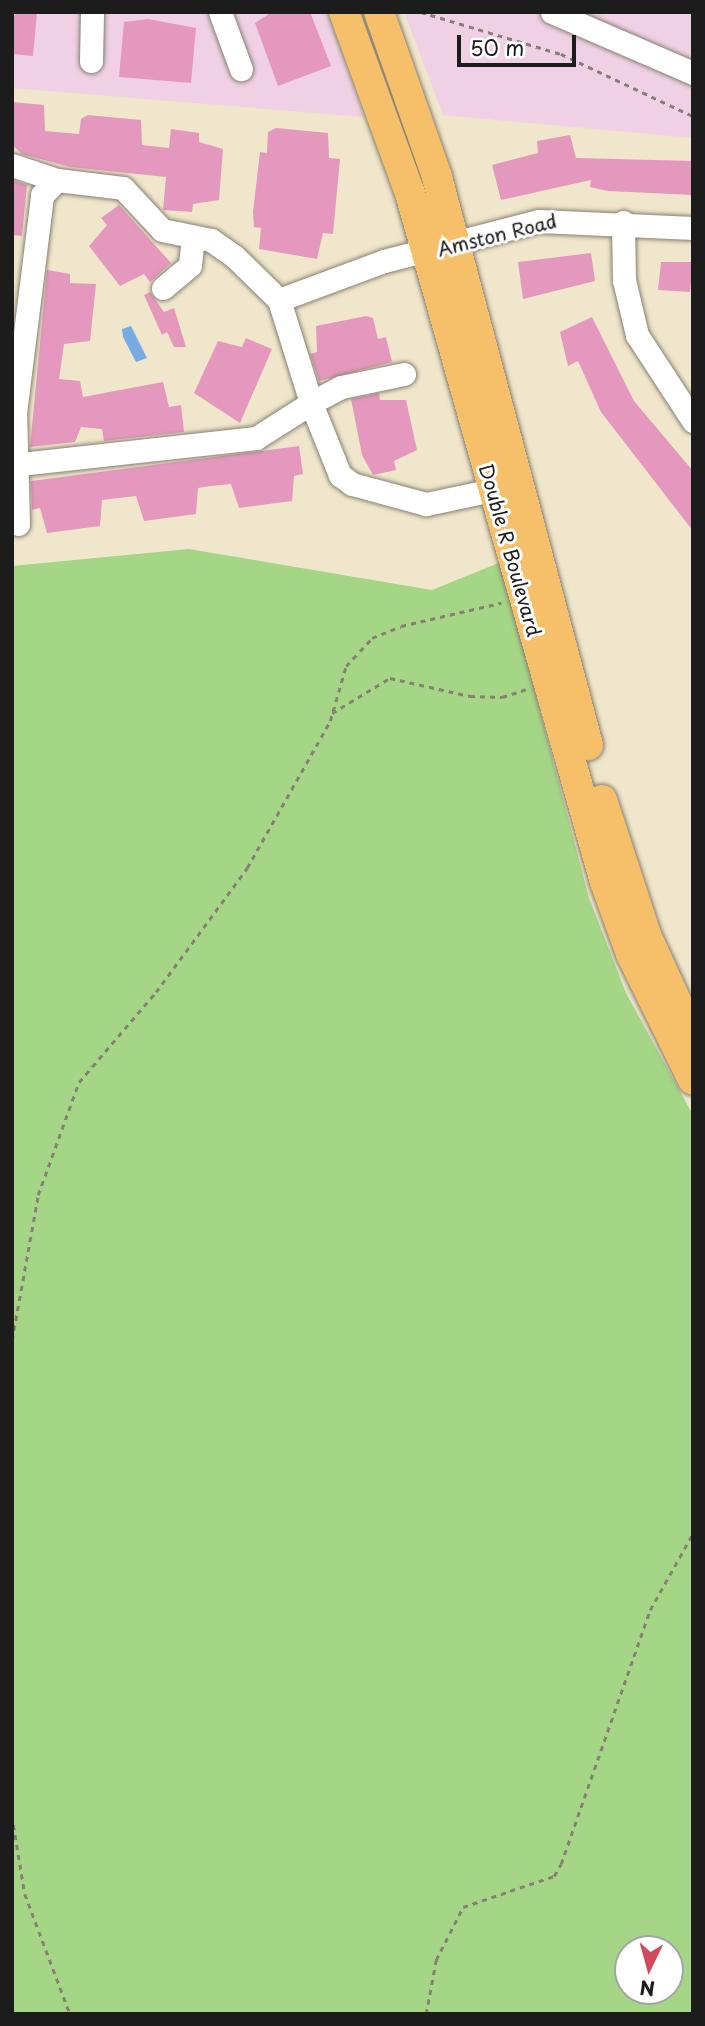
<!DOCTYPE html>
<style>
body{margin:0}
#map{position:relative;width:705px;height:2026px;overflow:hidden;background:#f0e6cb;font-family:"Playpen Sans",sans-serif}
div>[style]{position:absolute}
.built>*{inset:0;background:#f0d0e4}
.green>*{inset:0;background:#a5d685}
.water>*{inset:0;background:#78aae4}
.building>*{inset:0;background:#e598bd}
.path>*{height:2.5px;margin-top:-1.25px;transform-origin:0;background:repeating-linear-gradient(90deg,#868174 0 5px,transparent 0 10px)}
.roads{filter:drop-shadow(0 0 2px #868174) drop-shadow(0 0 2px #868174)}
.minor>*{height:23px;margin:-11.5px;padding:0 11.5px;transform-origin:11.5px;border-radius:11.5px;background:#fff}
.major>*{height:30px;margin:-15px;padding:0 15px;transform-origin:15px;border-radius:15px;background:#f6c06b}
span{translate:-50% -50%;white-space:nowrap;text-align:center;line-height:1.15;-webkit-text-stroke:6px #fff;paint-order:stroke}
.street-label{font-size:19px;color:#1c1c1c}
.frame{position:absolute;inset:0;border:14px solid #1c1c1c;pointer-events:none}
.north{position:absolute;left:614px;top:1935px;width:70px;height:70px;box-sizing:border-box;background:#fff;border:2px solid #a4a4a4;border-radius:50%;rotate:185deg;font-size:19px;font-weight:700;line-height:28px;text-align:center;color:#1c1c1c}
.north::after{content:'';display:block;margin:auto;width:24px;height:32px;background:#d1495b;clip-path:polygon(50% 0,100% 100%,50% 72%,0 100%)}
.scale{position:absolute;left:457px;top:35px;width:119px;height:32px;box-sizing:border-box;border:4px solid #1c1c1c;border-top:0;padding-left:9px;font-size:21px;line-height:24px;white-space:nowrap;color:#1c1c1c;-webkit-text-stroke:5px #fff;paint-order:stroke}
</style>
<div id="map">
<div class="built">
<div style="clip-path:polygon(12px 12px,327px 12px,364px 117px,12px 88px)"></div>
<div style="clip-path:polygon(404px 12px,693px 12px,693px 138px,443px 115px)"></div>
</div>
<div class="green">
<div style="clip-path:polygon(evenodd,189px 549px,432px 590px,501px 562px,589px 898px,626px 993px,693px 1115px,693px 2014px,12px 2014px,12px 566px,189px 549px,628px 1949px,670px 1949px,670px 1991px,628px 1991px,628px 1949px)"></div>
</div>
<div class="water">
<div style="clip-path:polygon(131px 326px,147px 358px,136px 362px,123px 337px,122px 329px)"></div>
</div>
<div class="building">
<div style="clip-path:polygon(12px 12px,37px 12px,33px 56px,12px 54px)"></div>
<div style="clip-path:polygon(272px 12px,310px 12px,331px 66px,278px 86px,255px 23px)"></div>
<div style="clip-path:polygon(148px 19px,196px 28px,191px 83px,119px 77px,124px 22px)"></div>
<div style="clip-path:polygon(12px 102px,44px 105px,45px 131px,79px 134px,81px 119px,88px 115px,141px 120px,142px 145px,169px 148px,171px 129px,199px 133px,199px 142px,223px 149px,219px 200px,193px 204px,192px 212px,163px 210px,166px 177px,70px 167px,22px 154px,12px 145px)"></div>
<div style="clip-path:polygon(276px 128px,328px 133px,329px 158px,340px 159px,333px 234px,323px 233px,317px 259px,259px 249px,261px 228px,254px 227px,253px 212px,260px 152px,267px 153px,268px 132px)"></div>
<div style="clip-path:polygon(570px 135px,576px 158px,693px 161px,693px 195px,608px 191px,590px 187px,591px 180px,501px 200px,492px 165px,538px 153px,537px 141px)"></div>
<div style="clip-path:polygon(12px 180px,27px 185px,22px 236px,12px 235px)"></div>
<div style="clip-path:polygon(119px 205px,171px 263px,150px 282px,144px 274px,120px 286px,89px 246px,107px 225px,101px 218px)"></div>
<div style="clip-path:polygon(591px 253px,595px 281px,523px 299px,518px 262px)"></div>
<div style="clip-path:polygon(661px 262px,693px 262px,690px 292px,658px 290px)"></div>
<div style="clip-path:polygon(47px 270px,70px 274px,70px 283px,96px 284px,90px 341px,64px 344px,59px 379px,80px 381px,83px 397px,163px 382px,169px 407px,181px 405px,184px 432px,104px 441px,102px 429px,81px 427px,75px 442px,30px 447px)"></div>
<div style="clip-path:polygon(150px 292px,164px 312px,174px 308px,186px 347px,174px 347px,167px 332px,162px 335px,144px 295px)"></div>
<div style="clip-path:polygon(366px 316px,373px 318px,378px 339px,386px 337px,392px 362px,319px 381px,310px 354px,317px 352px,316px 326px)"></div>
<div style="clip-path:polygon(592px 317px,634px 401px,693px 471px,693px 531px,601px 412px,578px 361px,568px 366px,560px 332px)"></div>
<div style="clip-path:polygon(246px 338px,272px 349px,240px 423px,194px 393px,218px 341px,242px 347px)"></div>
<div style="clip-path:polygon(379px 393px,380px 400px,406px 400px,417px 450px,394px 461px,396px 470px,373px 475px,362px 455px,351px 399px)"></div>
<div style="clip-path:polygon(299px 446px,303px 474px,294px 476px,292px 501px,239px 508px,231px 484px,211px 486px,198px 488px,196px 514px,144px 521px,136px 496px,102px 500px,100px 526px,47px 533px,40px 508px,32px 510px,31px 481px)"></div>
</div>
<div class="path">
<div style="left:421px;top:12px;width:146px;rotate:16.7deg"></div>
<div style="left:561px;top:54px;width:146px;rotate:25.2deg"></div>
<div style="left:332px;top:713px;width:68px;rotate:-31.1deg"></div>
<div style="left:390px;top:678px;width:82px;rotate:12.7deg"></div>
<div style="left:470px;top:696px;width:32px;rotate:2deg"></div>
<div style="left:502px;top:697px;width:25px;rotate:-18deg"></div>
<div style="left:12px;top:1340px;width:147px;rotate:-79.8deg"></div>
<div style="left:38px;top:1195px;width:120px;rotate:-70.1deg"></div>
<div style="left:79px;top:1082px;width:118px;rotate:-49.5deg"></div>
<div style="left:156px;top:992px;width:154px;rotate:-53.7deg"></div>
<div style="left:247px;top:868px;width:169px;rotate:-60.5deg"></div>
<div style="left:330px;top:721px;width:57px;rotate:-73.8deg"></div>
<div style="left:346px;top:666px;width:38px;rotate:-47deg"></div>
<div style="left:372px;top:638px;width:31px;rotate:-22deg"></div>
<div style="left:401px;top:626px;width:103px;rotate:-13deg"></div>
<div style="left:12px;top:1815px;width:80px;rotate:80.7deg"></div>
<div style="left:25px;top:1894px;width:128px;rotate:69.4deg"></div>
<div style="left:426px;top:2014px;width:55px;rotate:-79.5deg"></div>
<div style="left:436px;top:1960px;width:59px;rotate:-63deg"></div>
<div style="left:463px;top:1907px;width:96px;rotate:-18.8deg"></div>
<div style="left:554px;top:1876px;width:14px;rotate:-60deg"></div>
<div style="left:561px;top:1864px;width:269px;rotate:-70.7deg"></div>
<div style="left:650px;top:1610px;width:88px;rotate:-60.8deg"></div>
</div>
<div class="roads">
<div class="minor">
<div style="left:220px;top:12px;width:61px;rotate:69.8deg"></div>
<div style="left:552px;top:12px;width:154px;rotate:23.4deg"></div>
<div style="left:91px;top:61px;width:49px;rotate:-88.8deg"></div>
<div style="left:12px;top:165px;width:47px;rotate:18.4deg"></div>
<div style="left:57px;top:180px;width:66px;rotate:6.9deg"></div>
<div style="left:123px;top:188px;width:57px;rotate:47.1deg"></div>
<div style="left:162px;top:230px;width:50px;rotate:11.5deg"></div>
<div style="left:211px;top:240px;width:28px;rotate:35deg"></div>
<div style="left:234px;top:256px;width:63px;rotate:44.4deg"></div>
<div style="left:279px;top:300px;width:108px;rotate:72.7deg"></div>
<div style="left:311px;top:403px;width:65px;rotate:147.5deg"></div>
<div style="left:256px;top:438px;width:245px;rotate:173.7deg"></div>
<div style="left:623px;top:222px;width:58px;rotate:89deg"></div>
<div style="left:624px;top:280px;width:57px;rotate:76.7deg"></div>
<div style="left:637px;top:335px;width:103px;rotate:56.9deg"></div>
<div style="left:163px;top:288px;width:35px;rotate:-40deg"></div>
<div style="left:190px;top:265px;width:28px;rotate:-84deg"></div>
<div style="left:279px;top:300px;width:112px;rotate:-20.4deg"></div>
<div style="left:384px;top:261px;width:160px;rotate:-14.5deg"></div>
<div style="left:539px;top:221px;width:154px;rotate:2.6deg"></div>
<div style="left:404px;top:374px;width:64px;rotate:168.3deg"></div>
<div style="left:341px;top:387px;width:34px;rotate:152deg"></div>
<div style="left:311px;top:403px;width:78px;rotate:68.1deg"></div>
<div style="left:340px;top:475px;width:15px;rotate:37deg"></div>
<div style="left:352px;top:484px;width:77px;rotate:15.1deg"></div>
<div style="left:426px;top:504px;width:67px;rotate:-12deg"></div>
<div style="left:18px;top:524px;width:111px;rotate:-91.5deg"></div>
<div style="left:15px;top:413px;width:220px;rotate:-82.9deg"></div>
<div style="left:42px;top:195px;width:21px;rotate:-45deg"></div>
</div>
<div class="major">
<div style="left:344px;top:12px;width:193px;rotate:70deg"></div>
<div style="left:410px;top:193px;width:716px;rotate:74.2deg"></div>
<div style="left:605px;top:882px;width:77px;rotate:70.1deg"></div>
<div style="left:631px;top:954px;width:140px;rotate:63.8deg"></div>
<div style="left:379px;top:12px;width:175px;rotate:70.6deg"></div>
<div style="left:437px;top:177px;width:588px;rotate:75.11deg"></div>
<div style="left:602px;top:800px;width:142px;rotate:71.9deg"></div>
<div style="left:646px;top:935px;width:106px;rotate:65.4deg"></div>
</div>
</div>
<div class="street-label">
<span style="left:497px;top:235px;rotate:-14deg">Amston Road</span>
<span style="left:510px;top:550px;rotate:74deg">Double R Boulevard</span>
</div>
<div class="frame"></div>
<div class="north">N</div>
<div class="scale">50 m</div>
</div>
